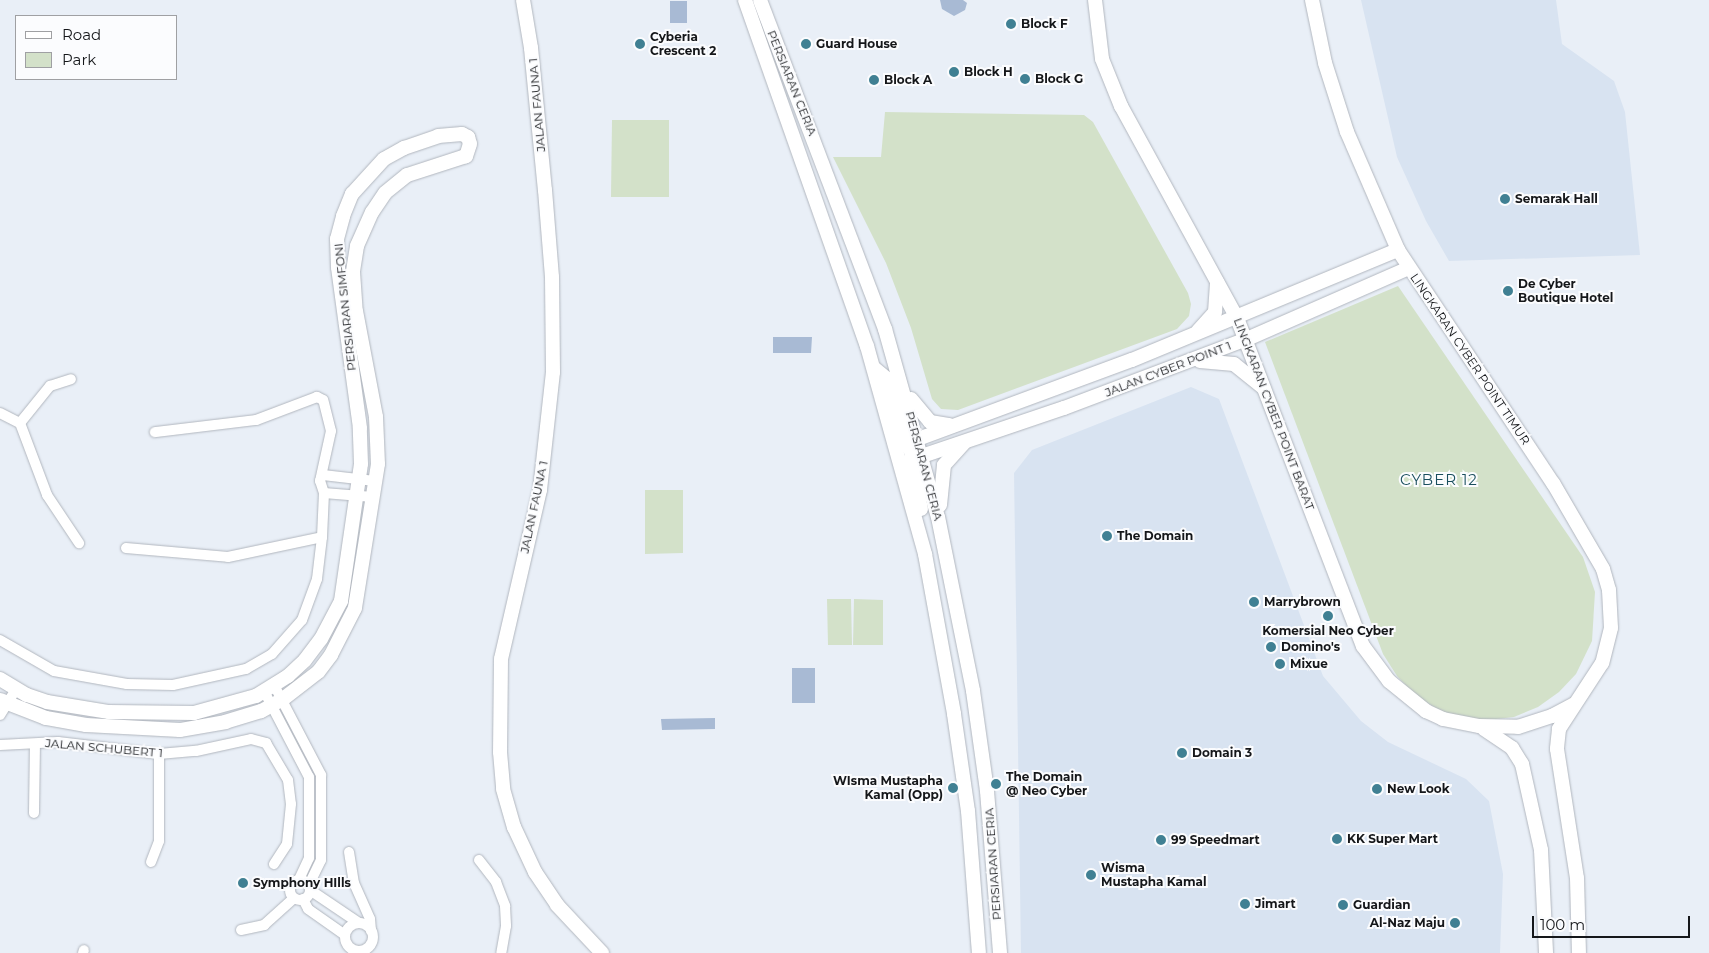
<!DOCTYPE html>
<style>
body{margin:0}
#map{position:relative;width:1709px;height:953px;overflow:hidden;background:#e9eff7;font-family:Montserrat,sans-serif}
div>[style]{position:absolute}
.built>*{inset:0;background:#d8e3f1}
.green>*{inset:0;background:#d3e1c9}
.water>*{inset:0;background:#a8bad4}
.roads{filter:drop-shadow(0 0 1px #b1b6be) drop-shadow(0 0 1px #b1b6be)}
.street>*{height:10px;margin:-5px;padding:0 5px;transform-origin:5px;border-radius:5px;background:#fff}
.street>.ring{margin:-5px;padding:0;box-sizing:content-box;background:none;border:10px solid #fff;border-radius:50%}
.secondary>*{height:14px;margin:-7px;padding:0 7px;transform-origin:7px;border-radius:7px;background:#fff}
.dots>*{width:14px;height:14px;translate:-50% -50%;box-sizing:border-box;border:2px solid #fbfcfe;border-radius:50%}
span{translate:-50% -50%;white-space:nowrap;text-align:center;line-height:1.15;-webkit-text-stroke:4px #fbfcfe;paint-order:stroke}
.poi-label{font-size:12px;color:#15171a;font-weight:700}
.left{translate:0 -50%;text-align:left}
.right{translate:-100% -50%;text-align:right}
.street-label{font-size:12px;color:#15171a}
.quarter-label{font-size:15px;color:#194e5d;letter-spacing:1px}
.legend{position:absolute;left:15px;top:15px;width:162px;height:65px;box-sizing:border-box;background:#fbfcfe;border:1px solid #9fa0a3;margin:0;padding:6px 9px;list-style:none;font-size:15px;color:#15171a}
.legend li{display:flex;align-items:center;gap:10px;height:25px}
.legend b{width:25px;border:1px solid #9fa0a3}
.scale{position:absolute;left:1532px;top:916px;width:158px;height:22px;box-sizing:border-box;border:2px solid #15171a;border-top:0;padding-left:6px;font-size:15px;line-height:18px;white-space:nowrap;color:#15171a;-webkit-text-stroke:4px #fbfcfe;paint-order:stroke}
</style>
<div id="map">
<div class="built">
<div style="clip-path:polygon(1361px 0,1556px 0,1562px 44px,1614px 81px,1625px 112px,1640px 255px,1449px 261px,1426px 221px,1397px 157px)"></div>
<div style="clip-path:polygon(1191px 387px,1219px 399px,1323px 676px,1361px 721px,1388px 742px,1466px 779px,1489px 801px,1503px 874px,1500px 953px,1021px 953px,1014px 473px,1032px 450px)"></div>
</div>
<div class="green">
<div style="clip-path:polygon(885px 112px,1084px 115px,1093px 122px,1188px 293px,1191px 304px,1189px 316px,1177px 329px,958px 410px,941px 409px,932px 399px,911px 328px,886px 263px,833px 157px,881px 157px)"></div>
<div style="clip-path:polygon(612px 120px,669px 120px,669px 197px,611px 197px)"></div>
<div style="clip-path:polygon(1398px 286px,1583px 557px,1595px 592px,1592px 641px,1576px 674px,1559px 692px,1538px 707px,1514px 717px,1488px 720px,1462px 718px,1437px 709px,1415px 695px,1397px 676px,1383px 654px,1265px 342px)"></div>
<div style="clip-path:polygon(645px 490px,683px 490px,683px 553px,645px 554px)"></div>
<div style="clip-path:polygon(827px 599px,851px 599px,852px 645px,828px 645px)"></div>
<div style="clip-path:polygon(854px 599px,883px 600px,883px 645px,853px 645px)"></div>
</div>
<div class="water">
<div style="clip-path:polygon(940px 0,963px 0,967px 3px,965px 10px,954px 16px,942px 9px)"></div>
<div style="clip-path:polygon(670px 1px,687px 1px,687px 23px,670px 23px)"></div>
<div style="clip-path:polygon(773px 337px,812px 337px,811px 353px,773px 353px)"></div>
<div style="clip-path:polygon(792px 668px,815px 668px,815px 703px,792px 703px)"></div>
<div style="clip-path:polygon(715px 718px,715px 729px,662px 730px,661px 719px)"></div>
</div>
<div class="roads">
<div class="street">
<div style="left:0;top:413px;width:22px;rotate:27deg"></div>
<div style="left:20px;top:423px;width:77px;rotate:69.4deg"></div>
<div style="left:47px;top:495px;width:58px;rotate:56.3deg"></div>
<div style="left:20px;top:423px;width:48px;rotate:-51deg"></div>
<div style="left:50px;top:386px;width:22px;rotate:-18deg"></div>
<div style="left:323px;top:475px;width:52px;rotate:6.6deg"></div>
<div style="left:324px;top:493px;width:49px;rotate:4.7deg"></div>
<div style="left:126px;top:548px;width:102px;rotate:5deg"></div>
<div style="left:228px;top:557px;width:96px;rotate:-12deg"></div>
<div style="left:0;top:640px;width:62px;rotate:29.9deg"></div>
<div style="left:54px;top:671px;width:74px;rotate:10.1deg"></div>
<div style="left:127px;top:684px;width:46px;rotate:1.2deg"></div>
<div style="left:173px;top:685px;width:75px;rotate:-12.4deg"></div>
<div style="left:246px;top:669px;width:30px;rotate:-30deg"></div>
<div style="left:272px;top:654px;width:45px;rotate:-48.6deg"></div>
<div style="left:302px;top:620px;width:44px;rotate:-69.9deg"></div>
<div style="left:317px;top:579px;width:42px;rotate:-83.2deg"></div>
<div style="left:322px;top:537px;width:44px;rotate:-87.4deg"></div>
<div style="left:324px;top:493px;width:13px;rotate:-108deg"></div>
<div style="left:320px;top:481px;width:51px;rotate:-77.6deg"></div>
<div style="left:331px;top:431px;width:32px;rotate:-104deg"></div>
<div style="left:323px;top:400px;width:7px;rotate:-153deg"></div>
<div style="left:317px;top:397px;width:65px;rotate:159.3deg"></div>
<div style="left:256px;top:420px;width:102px;rotate:173.2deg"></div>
<div style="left:274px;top:685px;width:102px;rotate:62.4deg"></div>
<div style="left:321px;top:775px;width:85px;rotate:90deg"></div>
<div style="left:321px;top:860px;width:28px;rotate:116deg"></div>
<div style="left:264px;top:691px;width:97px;rotate:62.4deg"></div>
<div style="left:309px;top:777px;width:81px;rotate:90deg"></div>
<div style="left:309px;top:858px;width:23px;rotate:115deg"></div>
<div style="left:0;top:715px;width:31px;rotate:-58deg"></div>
<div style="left:0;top:745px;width:58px;rotate:-3deg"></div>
<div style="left:58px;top:742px;width:102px;rotate:6.8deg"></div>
<div style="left:159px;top:754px;width:37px;rotate:-5deg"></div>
<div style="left:196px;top:751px;width:56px;rotate:-12.3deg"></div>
<div style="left:251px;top:739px;width:16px;rotate:15deg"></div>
<div style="left:266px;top:743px;width:43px;rotate:59.3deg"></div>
<div style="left:288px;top:780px;width:24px;rotate:83deg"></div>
<div style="left:291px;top:804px;width:40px;rotate:95.7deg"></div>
<div style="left:287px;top:844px;width:24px;rotate:123deg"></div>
<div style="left:34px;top:813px;width:69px;rotate:-89.2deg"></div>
<div style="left:349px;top:852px;width:31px;rotate:81deg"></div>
<div style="left:354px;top:883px;width:39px;rotate:66deg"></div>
<div style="left:370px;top:919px;width:12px;rotate:85deg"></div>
<div style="left:479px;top:860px;width:28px;rotate:52deg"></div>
<div style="left:496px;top:882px;width:26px;rotate:69deg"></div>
<div style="left:505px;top:906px;width:20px;rotate:87deg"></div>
<div style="left:506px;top:926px;width:27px;rotate:100deg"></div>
<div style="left:151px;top:862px;width:22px;rotate:-69deg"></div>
<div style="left:159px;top:841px;width:87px;rotate:-90deg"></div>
<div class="ring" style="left:290px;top:880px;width:10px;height:10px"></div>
<div style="left:310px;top:890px;width:59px;rotate:34deg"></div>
<div style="left:303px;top:899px;width:11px;rotate:63deg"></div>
<div style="left:308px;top:909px;width:45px;rotate:35.1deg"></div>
<div class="ring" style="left:345px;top:923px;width:18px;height:18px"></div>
<div style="left:241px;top:930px;width:24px;rotate:-12deg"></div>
<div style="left:264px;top:925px;width:40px;rotate:-42deg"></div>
<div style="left:83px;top:953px;width:3px;rotate:-72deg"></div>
</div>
<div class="secondary">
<div style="left:523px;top:0;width:49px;rotate:80.5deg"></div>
<div style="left:531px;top:48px;width:143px;rotate:84.4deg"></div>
<div style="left:545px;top:190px;width:87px;rotate:85.4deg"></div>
<div style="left:552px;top:277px;width:95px;rotate:89.4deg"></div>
<div style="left:553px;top:372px;width:119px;rotate:96.3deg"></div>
<div style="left:540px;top:490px;width:173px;rotate:103deg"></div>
<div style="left:501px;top:659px;width:93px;rotate:90.6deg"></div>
<div style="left:500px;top:752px;width:37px;rotate:85deg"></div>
<div style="left:503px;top:789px;width:40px;rotate:74deg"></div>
<div style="left:514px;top:827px;width:50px;rotate:65deg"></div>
<div style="left:535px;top:872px;width:40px;rotate:56deg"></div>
<div style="left:557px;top:905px;width:66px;rotate:46.8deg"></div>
<div style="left:745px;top:0;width:367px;rotate:70.6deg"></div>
<div style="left:867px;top:346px;width:216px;rotate:74.4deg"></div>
<div style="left:925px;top:554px;width:163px;rotate:79.7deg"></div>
<div style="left:954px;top:714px;width:98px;rotate:81.8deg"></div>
<div style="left:968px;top:811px;width:142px;rotate:85.6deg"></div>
<div style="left:760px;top:0;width:352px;rotate:69.2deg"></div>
<div style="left:885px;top:329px;width:195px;rotate:74.3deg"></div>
<div style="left:938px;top:517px;width:177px;rotate:78.6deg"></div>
<div style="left:973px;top:691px;width:101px;rotate:82deg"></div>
<div style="left:987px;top:791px;width:163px;rotate:85.4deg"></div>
<div style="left:1095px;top:0;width:59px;rotate:83.2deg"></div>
<div style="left:1102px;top:59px;width:51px;rotate:68deg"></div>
<div style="left:1121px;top:106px;width:242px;rotate:61.3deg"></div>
<div style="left:1237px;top:318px;width:351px;rotate:69deg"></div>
<div style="left:1363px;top:646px;width:44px;rotate:53.4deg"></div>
<div style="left:1389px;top:681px;width:48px;rotate:39deg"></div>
<div style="left:1426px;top:711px;width:19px;rotate:25deg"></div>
<div style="left:1443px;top:719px;width:37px;rotate:11deg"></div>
<div style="left:1479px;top:726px;width:39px;rotate:1deg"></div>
<div style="left:1518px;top:727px;width:36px;rotate:-18deg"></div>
<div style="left:1552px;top:716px;width:24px;rotate:-28deg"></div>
<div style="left:1312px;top:0;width:64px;rotate:78.3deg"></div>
<div style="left:1325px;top:63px;width:72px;rotate:72.3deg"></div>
<div style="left:1347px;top:132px;width:129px;rotate:66.6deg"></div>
<div style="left:1398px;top:250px;width:280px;rotate:56.4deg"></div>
<div style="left:1553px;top:483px;width:99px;rotate:59.8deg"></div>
<div style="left:1603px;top:569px;width:22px;rotate:74deg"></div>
<div style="left:1609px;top:590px;width:38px;rotate:87deg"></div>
<div style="left:1611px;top:628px;width:36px;rotate:104deg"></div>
<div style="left:1602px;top:663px;width:79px;rotate:123.1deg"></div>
<div style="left:1559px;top:729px;width:20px;rotate:96deg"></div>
<div style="left:1557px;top:749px;width:131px;rotate:81.2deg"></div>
<div style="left:1577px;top:878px;width:75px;rotate:88.5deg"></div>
<div style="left:1198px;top:331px;width:25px;rotate:-48deg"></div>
<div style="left:1215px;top:312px;width:30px;rotate:-86deg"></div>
<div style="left:1200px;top:361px;width:34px;rotate:5deg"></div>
<div style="left:1234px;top:364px;width:38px;rotate:39deg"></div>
<div style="left:874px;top:368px;width:17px;rotate:40deg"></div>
<div style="left:887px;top:379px;width:68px;rotate:73.7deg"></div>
<div style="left:906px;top:444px;width:14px;rotate:54deg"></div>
<div style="left:914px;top:455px;width:8px;rotate:7deg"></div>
<div style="left:922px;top:456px;width:150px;rotate:-18.7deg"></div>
<div style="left:1064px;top:408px;width:196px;rotate:-20.7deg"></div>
<div style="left:1247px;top:339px;width:177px;rotate:-23.7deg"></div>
<div style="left:911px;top:399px;width:30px;rotate:50deg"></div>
<div style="left:930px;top:422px;width:20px;rotate:9deg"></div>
<div style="left:940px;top:505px;width:40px;rotate:-84.3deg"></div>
<div style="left:944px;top:465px;width:30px;rotate:-48deg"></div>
<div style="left:921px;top:509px;width:48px;rotate:-102deg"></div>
<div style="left:911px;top:462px;width:15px;rotate:-86deg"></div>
<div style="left:912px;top:447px;width:10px;rotate:-53deg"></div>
<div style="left:918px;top:439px;width:228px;rotate:-20.3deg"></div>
<div style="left:1132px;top:360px;width:288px;rotate:-22.5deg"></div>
<div style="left:0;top:679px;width:31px;rotate:31deg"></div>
<div style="left:27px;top:695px;width:21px;rotate:19deg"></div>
<div style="left:47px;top:702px;width:63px;rotate:9.2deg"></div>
<div style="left:109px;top:712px;width:85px;rotate:0.7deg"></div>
<div style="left:194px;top:713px;width:64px;rotate:-15.3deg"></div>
<div style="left:256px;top:696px;width:38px;rotate:-32deg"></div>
<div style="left:288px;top:676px;width:23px;rotate:-43deg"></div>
<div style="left:305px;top:660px;width:26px;rotate:-53deg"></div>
<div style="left:321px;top:639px;width:43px;rotate:-62.2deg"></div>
<div style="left:341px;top:601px;width:138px;rotate:-81.7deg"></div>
<div style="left:361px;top:464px;width:36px;rotate:-92deg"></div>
<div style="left:360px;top:428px;width:162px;rotate:-97.8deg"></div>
<div style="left:338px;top:267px;width:28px;rotate:-92deg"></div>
<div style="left:337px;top:239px;width:24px;rotate:-75deg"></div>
<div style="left:343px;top:216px;width:24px;rotate:-68deg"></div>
<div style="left:352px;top:194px;width:47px;rotate:-47.6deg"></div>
<div style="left:384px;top:159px;width:23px;rotate:-29deg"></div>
<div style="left:404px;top:148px;width:36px;rotate:-19deg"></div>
<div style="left:438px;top:136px;width:24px;rotate:-5deg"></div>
<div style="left:462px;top:134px;width:7px;rotate:27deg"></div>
<div style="left:468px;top:137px;width:7px;rotate:74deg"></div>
<div style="left:470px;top:144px;width:13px;rotate:108deg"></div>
<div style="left:466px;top:156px;width:62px;rotate:162.1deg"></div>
<div style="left:407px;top:175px;width:28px;rotate:141deg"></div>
<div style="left:385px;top:193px;width:23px;rotate:124deg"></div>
<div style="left:372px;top:212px;width:37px;rotate:114deg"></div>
<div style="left:357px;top:246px;width:26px;rotate:99deg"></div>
<div style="left:353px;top:272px;width:39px;rotate:86deg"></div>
<div style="left:356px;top:311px;width:108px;rotate:79.3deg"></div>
<div style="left:376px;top:417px;width:47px;rotate:87.6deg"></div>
<div style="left:378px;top:464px;width:146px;rotate:99.1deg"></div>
<div style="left:355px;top:608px;width:53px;rotate:117.1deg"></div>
<div style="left:331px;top:655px;width:21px;rotate:127deg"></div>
<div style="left:318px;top:672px;width:44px;rotate:142.4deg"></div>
<div style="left:283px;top:699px;width:25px;rotate:151deg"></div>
<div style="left:261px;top:711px;width:37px;rotate:163deg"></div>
<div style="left:226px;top:722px;width:47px;rotate:170.1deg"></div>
<div style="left:180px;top:730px;width:94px;rotate:-177deg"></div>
<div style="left:86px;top:725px;width:41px;rotate:-170.1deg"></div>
<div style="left:46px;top:718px;width:49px;rotate:-158.6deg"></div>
<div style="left:1484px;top:729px;width:34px;rotate:34deg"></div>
<div style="left:1512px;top:748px;width:19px;rotate:58deg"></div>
<div style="left:1522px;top:764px;width:88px;rotate:77.5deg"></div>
<div style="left:1541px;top:850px;width:103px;rotate:87.2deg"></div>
</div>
</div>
<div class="dots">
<div style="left:1011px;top:24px;background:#408093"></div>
<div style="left:640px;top:44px;background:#408093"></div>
<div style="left:806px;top:44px;background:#408093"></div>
<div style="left:954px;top:72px;background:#408093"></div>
<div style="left:1025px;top:79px;background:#408093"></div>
<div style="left:874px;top:80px;background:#408093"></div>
<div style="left:1505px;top:199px;background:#408093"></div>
<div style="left:1508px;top:291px;background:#408093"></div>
<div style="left:1107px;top:536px;background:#408093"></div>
<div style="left:1254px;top:602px;background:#408093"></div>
<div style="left:1328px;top:616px;background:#408093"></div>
<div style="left:1271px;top:647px;background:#408093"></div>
<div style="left:1280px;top:664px;background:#408093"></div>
<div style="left:1182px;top:753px;background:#408093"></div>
<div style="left:996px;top:784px;background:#408093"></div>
<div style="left:953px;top:788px;background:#408093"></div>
<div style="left:1377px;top:789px;background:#408093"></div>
<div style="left:1337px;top:839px;background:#408093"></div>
<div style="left:1161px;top:840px;background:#408093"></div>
<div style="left:1091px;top:875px;background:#408093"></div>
<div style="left:243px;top:883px;background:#408093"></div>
<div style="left:1245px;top:904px;background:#408093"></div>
<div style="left:1343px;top:905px;background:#408093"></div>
<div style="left:1455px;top:923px;background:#408093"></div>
</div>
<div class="poi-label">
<span class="left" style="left:1021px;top:24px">Block F</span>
<span class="left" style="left:650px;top:44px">Cyberia<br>Crescent 2</span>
<span class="left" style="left:816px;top:44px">Guard House</span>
<span class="left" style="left:964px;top:72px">Block H</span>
<span class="left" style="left:1035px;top:79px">Block G</span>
<span class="left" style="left:884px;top:80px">Block A</span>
<span class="left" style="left:1515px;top:199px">Semarak Hall</span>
<span class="left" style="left:1518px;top:291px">De Cyber<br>Boutique Hotel</span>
<span class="left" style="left:1117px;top:536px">The Domain</span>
<span class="left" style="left:1264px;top:602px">Marrybrown</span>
<span style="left:1328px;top:631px">Komersial Neo Cyber</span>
<span class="left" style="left:1281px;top:647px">Domino's</span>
<span class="left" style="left:1290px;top:664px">Mixue</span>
<span class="left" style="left:1192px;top:753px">Domain 3</span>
<span class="left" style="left:1006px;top:784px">The Domain<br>@ Neo Cyber</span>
<span class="right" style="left:943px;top:788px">WIsma Mustapha<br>Kamal (Opp)</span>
<span class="left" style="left:1387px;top:789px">New Look</span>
<span class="left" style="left:1347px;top:839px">KK Super Mart</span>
<span class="left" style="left:1171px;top:840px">99 Speedmart</span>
<span class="left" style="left:1101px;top:875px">Wisma<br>Mustapha Kamal</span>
<span class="left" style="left:253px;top:883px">Symphony HIlls</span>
<span class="left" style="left:1255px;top:904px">Jimart</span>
<span class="left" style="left:1353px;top:905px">Guardian</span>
<span class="right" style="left:1445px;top:923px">Al-Naz Maju</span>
</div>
<div class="street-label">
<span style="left:792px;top:83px;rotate:68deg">PERSIARAN CERIA</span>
<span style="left:537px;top:105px;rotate:-95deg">JALAN FAUNA 1</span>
<span style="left:345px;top:307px;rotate:-96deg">PERSIARAN SIMFONI</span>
<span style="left:1470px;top:359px;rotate:56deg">LINGKARAN CYBER POINT TIMUR</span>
<span style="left:1168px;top:369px;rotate:-21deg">JALAN CYBER POINT 1</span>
<span style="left:1274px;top:414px;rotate:69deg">LINGKARAN CYBER POINT BARAT</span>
<span style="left:924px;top:466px;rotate:75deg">PERSIARAN CERIA</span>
<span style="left:534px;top:507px;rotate:-78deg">JALAN FAUNA 1</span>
<span style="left:104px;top:748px;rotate:5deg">JALAN SCHUBERT 1</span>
<span style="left:993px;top:864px;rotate:-94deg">PERSIARAN CERIA</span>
</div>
<div class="quarter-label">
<span style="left:1439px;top:480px">CYBER 12</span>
</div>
<ul class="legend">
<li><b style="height:6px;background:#fff"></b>Road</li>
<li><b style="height:14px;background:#d3e1c9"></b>Park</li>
</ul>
<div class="scale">100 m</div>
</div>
